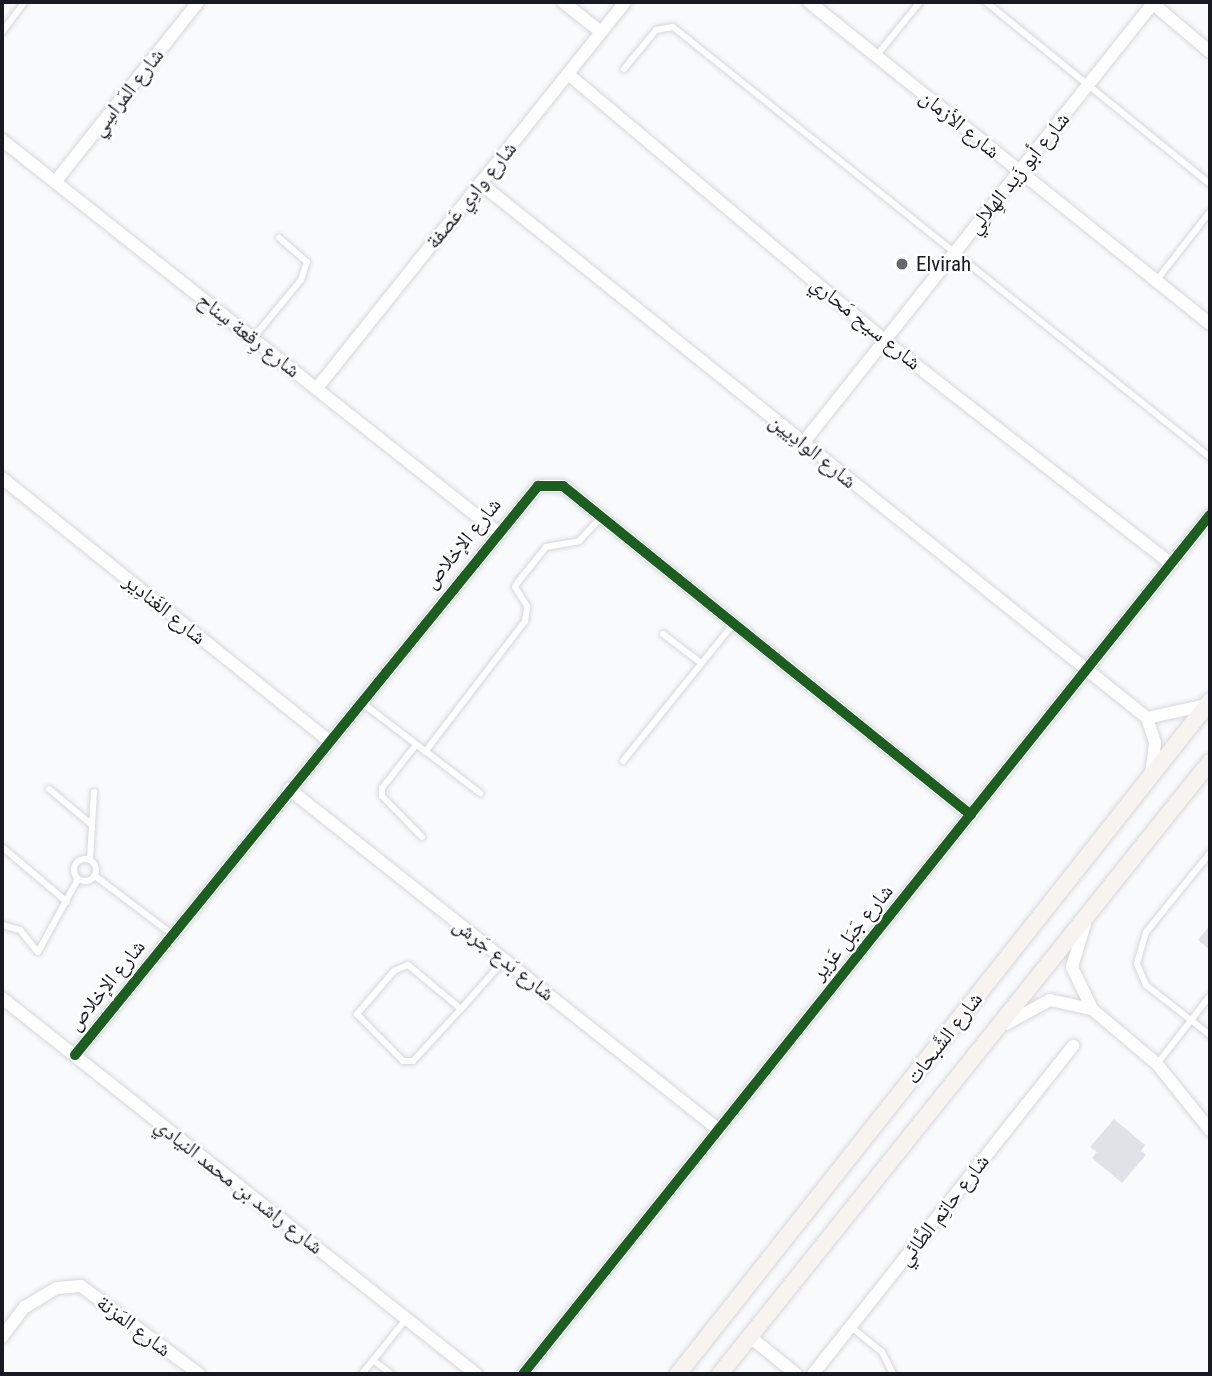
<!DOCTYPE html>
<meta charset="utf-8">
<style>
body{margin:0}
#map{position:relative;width:1212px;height:1376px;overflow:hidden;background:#f9fafc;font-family:"Roboto Condensed","Noto Naskh Arabic",sans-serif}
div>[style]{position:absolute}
.building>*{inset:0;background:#e1e2e8}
.roads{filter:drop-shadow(0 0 2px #d6d7dc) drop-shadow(0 0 2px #d6d7dc)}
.lane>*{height:6px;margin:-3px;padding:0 3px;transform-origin:3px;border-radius:3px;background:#fefeff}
.lane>.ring{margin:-3px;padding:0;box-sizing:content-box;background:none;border:6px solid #fefeff;border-radius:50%}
.street>*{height:12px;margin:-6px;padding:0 6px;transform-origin:6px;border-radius:6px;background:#fefeff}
.secondary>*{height:16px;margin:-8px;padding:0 8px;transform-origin:8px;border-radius:8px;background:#f7f4f0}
.cycleway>*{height:10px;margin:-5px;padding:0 5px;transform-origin:5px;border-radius:5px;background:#1b5e20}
.dots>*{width:19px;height:19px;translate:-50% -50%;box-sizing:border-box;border:4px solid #fff;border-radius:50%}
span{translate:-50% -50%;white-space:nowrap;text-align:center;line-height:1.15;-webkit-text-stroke:5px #fff;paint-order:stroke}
.street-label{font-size:21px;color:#181a21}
.poi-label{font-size:21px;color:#181a21}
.left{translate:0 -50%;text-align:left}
.frame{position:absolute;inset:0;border:4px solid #181a21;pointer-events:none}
</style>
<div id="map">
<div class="building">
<div style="clip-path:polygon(1210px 925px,1210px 950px,1198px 940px)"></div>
<div style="clip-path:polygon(1114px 1119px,1145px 1145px,1141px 1151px,1146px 1155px,1122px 1183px,1092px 1158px,1097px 1152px,1090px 1147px)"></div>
</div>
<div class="roads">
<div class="lane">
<div style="left:986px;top:2px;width:289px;rotate:39.1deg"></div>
<div style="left:2px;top:32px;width:38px;rotate:-53deg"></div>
<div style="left:876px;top:56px;width:70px;rotate:-50.8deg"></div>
<div style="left:624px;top:69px;width:50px;rotate:-50.6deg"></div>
<div style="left:656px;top:30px;width:17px;rotate:-10deg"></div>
<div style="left:673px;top:27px;width:688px;rotate:38.69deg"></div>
<div style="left:1156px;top:281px;width:88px;rotate:-52deg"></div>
<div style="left:253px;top:338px;width:75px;rotate:-50.4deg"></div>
<div style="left:301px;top:280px;width:19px;rotate:-72deg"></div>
<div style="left:307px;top:262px;width:37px;rotate:-139deg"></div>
<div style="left:663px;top:634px;width:48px;rotate:37.3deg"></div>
<div style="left:361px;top:702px;width:150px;rotate:37.4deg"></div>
<div style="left:416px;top:745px;width:55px;rotate:128.3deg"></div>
<div style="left:382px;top:788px;width:8px;rotate:90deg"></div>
<div style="left:382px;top:796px;width:57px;rotate:45.7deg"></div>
<div style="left:425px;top:752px;width:165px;rotate:-52.6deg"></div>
<div style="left:525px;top:621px;width:15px;rotate:-82deg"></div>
<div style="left:527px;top:606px;width:22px;rotate:-122deg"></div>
<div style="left:515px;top:587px;width:6px;rotate:-59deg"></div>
<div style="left:518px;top:582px;width:45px;rotate:-51.3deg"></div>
<div style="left:546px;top:547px;width:34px;rotate:-10deg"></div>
<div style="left:579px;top:541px;width:34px;rotate:-47deg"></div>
<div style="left:623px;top:761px;width:177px;rotate:-51.2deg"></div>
<div style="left:49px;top:789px;width:56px;rotate:39.9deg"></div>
<div style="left:2px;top:847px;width:85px;rotate:40.2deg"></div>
<div style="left:1210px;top:853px;width:102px;rotate:129deg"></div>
<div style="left:1146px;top:932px;width:33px;rotate:106deg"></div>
<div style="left:1137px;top:964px;width:23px;rotate:67deg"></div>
<div style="left:1146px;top:985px;width:81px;rotate:38deg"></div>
<div class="ring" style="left:74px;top:859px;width:16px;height:16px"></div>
<div style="left:90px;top:859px;width:67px;rotate:-86.6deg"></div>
<div style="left:95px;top:876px;width:96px;rotate:37deg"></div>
<div style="left:2px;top:925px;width:19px;rotate:16deg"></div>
<div style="left:20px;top:930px;width:28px;rotate:51deg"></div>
<div style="left:38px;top:952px;width:83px;rotate:-61.3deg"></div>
<div style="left:461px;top:1009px;width:69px;rotate:-140.3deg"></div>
<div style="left:408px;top:965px;width:15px;rotate:157deg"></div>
<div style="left:394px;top:971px;width:57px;rotate:130.7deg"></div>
<div style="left:357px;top:1014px;width:66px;rotate:45.6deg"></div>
<div style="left:403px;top:1061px;width:10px"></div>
<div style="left:413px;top:1061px;width:71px;rotate:-47.3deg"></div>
<div style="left:461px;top:1009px;width:65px;rotate:-48.7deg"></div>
<div style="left:1157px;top:1064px;width:86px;rotate:-52.1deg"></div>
<div style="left:851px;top:1327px;width:40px;rotate:39deg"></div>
<div style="left:882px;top:1352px;width:25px;rotate:63deg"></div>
<div style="left:373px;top:1360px;width:23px;rotate:38deg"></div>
<div style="left:362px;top:1374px;width:70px;rotate:-51.3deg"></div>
</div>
<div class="street">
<div style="left:563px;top:2px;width:48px;rotate:38.3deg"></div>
<div style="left:809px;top:2px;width:514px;rotate:38.76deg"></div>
<div style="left:1151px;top:2px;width:77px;rotate:40.3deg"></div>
<div style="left:568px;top:74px;width:414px;rotate:40.1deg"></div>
<div style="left:885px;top:341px;width:363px;rotate:37.9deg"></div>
<div style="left:2px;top:140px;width:630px;rotate:38.36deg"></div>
<div style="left:55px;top:182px;width:230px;rotate:-51.5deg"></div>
<div style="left:480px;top:183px;width:855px;rotate:38.73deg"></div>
<div style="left:1147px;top:718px;width:26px;rotate:72deg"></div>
<div style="left:1155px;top:743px;width:34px;rotate:97deg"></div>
<div style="left:317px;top:388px;width:494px;rotate:-51.4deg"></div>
<div style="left:803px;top:443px;width:564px;rotate:-51.48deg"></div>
<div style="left:2px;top:478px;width:418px;rotate:38.8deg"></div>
<div style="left:1147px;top:718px;width:60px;rotate:-12.4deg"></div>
<div style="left:289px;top:789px;width:549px;rotate:38.42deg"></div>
<div style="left:1085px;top:924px;width:45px;rotate:106.8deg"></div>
<div style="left:1072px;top:967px;width:47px;rotate:64.5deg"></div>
<div style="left:1092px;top:1009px;width:85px;rotate:40.2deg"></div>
<div style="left:1157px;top:1064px;width:85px;rotate:51.2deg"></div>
<div style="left:2px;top:998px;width:605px;rotate:38.42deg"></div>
<div style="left:1006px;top:1024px;width:50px;rotate:-28.6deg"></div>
<div style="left:1050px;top:1000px;width:43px;rotate:12.1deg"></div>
<div style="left:75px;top:1055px;width:734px;rotate:-50.86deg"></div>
<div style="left:538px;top:486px;width:25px"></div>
<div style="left:563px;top:486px;width:524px;rotate:38.88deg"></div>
<div style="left:749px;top:1336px;width:60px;rotate:39deg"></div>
<div style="left:2px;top:1337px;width:38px;rotate:-53deg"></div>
<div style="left:25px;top:1307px;width:37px;rotate:-31deg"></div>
<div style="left:57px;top:1288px;width:24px;rotate:-5deg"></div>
<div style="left:81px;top:1286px;width:147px;rotate:36.7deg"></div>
<div style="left:523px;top:1374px;width:1100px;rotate:-51.35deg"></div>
<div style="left:813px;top:1374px;width:419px;rotate:-51.6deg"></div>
</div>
<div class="secondary">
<div style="left:678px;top:1374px;width:858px;rotate:-51.67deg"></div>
<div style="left:720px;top:1374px;width:784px;rotate:-51.32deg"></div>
</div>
</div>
<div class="cycleway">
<div style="left:75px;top:1055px;width:734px;rotate:-50.86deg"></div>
<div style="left:538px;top:486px;width:25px"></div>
<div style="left:563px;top:486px;width:524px;rotate:38.88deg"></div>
<div style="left:523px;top:1374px;width:1100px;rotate:-51.35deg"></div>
</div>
<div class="dots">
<div style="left:902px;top:264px;background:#67686e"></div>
</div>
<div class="street-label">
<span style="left:127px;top:92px;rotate:-52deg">شارع المَراسِي</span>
<span style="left:960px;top:124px;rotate:39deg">شارع الأزمان</span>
<span style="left:1018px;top:173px;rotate:-51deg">شارع أبو زَيد الهِلالِي</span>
<span style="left:471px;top:195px;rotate:-51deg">شارع وادِي عَصفة</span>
<span style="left:866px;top:323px;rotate:39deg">شارع سيح مَحاري</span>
<span style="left:249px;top:335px;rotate:38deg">شارع رِقعة سِناح</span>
<span style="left:813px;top:451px;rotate:39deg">شارع الوادِيين</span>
<span style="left:462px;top:543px;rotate:-51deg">شارع الإخلاص</span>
<span style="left:165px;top:609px;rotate:39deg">شارع الغَنادِير</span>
<span style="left:852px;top:932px;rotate:-51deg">شارع جَبَل عَزير</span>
<span style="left:504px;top:959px;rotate:38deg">شارع بَدع جَرش</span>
<span style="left:106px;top:985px;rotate:-51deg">شارع الإخلاص</span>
<span style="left:944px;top:1038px;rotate:-52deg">شارع الشَّبحات</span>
<span style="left:239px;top:1186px;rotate:38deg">شارع راشد بن محمد النيادي</span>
<span style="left:943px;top:1210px;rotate:-52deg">شارع حاتِم الطَّائي</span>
<span style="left:134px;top:1326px;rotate:37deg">شارع المَزنة</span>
</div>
<div class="poi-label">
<span class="left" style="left:916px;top:264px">Elvirah</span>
</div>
<div class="frame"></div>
</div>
